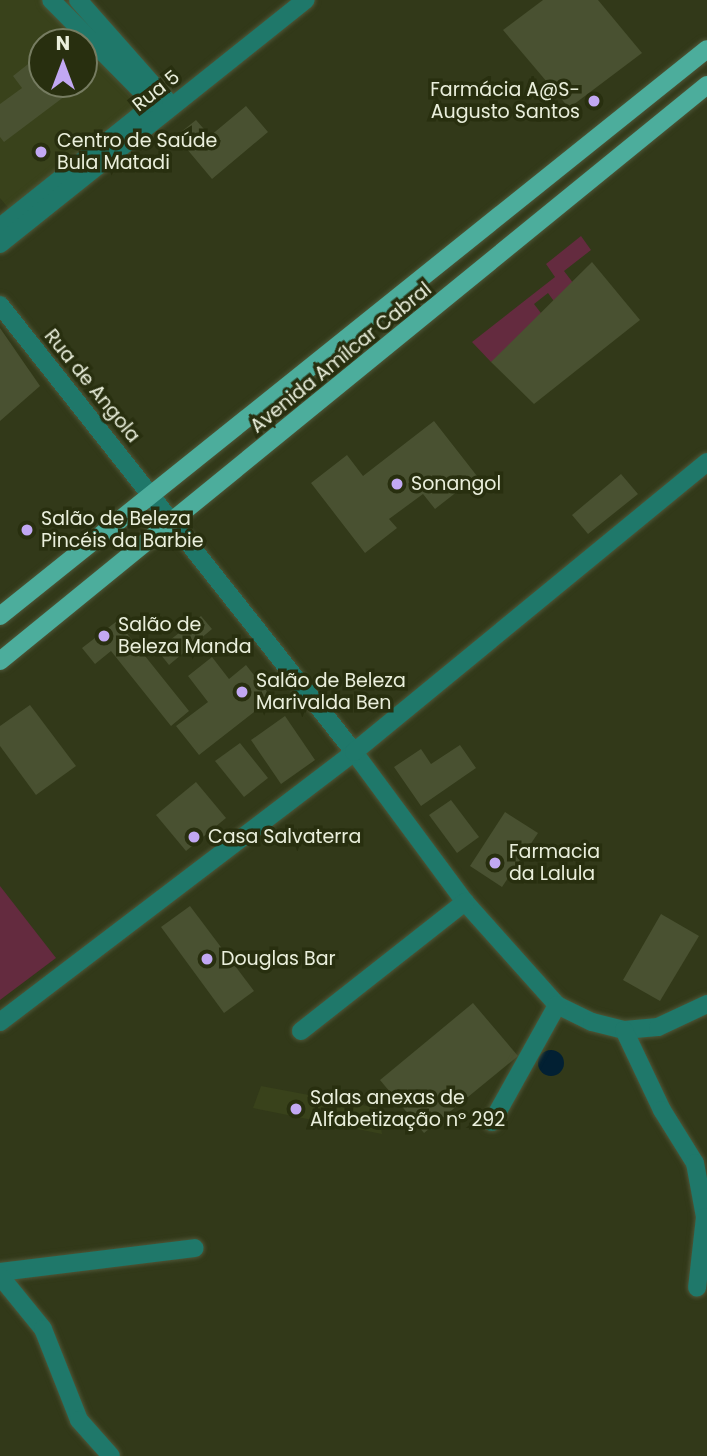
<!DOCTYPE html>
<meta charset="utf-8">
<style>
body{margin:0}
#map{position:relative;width:707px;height:1456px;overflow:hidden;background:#323919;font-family:Poppins,sans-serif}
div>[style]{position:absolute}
.built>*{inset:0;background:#39421b}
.green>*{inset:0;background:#642b3f}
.water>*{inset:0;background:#022033}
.round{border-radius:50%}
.building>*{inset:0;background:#495131}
.roads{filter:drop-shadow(0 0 2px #4f5638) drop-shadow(0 0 2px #4f5638)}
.minor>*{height:18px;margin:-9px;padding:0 9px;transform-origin:9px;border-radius:9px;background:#1f786a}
.major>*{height:18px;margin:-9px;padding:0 9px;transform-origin:9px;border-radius:9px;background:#4cad9c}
.dots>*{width:19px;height:19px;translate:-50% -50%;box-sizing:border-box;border:4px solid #282f0f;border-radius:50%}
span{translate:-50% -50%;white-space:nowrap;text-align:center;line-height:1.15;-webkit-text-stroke:7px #282f0f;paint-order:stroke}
.poi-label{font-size:19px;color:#eaefdc}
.right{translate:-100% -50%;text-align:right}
.left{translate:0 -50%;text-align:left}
.street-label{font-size:19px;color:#eaefdc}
.north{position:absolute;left:28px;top:28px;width:70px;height:70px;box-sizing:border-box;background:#282f0f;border:2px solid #767c61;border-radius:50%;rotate:0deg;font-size:19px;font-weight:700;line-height:28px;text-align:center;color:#eaefdc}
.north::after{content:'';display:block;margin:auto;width:24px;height:32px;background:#c2a8f3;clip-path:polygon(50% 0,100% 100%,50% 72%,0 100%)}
</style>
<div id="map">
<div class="built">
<div style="clip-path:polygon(evenodd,0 0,49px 0,138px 106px,10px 210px,0 198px,0 0,42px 42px,84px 42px,84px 84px,42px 84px,42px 42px)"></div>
<div style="clip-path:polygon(261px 1086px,378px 1108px,382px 1134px,253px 1108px)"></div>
</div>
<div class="green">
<div style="clip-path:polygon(581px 236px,591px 250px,564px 271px,577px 288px,556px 304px,548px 293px,534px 304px,550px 325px,491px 362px,472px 342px,555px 277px,546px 264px)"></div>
<div style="clip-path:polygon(0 886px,56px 958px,0 1000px)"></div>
</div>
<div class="water">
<div class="round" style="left:538px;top:1050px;width:26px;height:26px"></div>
</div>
<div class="building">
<div style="clip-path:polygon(543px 0,598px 0,642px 53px,569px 108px,503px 30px)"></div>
<div style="clip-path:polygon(42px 53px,42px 84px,81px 84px,4px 142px,0 137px,0 104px,22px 88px,13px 76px)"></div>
<div style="clip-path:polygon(246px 106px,268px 132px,212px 179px,176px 136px,196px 120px,210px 136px)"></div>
<div style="clip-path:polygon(592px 262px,640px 320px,534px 404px,491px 362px)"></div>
<div style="clip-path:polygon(0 328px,40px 386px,0 421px)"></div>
<div style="clip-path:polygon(434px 421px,477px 476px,435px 509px,423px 494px,389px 519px,397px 528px,365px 553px,311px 483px,347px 455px,363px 476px)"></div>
<div style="clip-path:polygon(621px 474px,638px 494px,588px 534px,572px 515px)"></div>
<div style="clip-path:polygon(201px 616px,212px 629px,169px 665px,157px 650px)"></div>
<div style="clip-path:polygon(117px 621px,189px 711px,171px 726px,111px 651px,95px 664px,82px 648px)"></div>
<div style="clip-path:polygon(212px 657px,229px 679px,246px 665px,272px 698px,199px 755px,176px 726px,208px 702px,188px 676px)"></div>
<div style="clip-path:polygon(30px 705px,76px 766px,36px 795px,0 746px,0 726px)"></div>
<div style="clip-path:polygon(285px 716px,315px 760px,281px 784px,251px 740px)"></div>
<div style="clip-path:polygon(240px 743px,268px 778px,244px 797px,215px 761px)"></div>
<div style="clip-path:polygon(460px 745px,476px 768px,421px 806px,394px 767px,421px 749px,431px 764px)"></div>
<div style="clip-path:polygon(196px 782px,226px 818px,186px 851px,156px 815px)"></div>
<div style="clip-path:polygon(451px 800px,479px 837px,457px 853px,429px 815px)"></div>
<div style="clip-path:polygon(505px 812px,538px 833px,502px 887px,470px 866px)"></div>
<div style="clip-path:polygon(190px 906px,254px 991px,224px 1013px,161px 927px)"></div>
<div style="clip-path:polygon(661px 914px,699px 936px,660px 1001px,623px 980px)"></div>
<div style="clip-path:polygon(473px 1003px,518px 1056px,424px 1133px,380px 1080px)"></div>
</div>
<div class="roads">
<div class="minor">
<div style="left:78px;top:0;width:140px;rotate:48.5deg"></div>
<div style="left:0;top:227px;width:197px;rotate:-38.6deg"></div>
<div style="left:154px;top:104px;width:146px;rotate:-134.7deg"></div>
<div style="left:0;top:244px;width:391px;rotate:-38.6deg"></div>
<div style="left:0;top:305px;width:570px;rotate:51.62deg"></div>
<div style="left:354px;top:752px;width:187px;rotate:53.5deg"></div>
<div style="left:465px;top:902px;width:138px;rotate:48.2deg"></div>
<div style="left:557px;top:1005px;width:39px;rotate:26deg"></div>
<div style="left:592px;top:1022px;width:33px;rotate:14deg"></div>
<div style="left:624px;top:1030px;width:34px;rotate:-5deg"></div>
<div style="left:658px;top:1027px;width:54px;rotate:-25.1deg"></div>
<div style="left:0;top:1022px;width:445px;rotate:-37.3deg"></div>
<div style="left:354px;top:752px;width:457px;rotate:-39.4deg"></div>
<div style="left:624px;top:1030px;width:89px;rotate:64.6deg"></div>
<div style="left:662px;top:1110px;width:62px;rotate:58.1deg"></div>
<div style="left:695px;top:1163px;width:55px;rotate:79.5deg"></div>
<div style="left:705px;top:1217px;width:71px;rotate:96.4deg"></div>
<div style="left:301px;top:1031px;width:209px;rotate:-38.2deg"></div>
<div style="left:492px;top:1122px;width:134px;rotate:-60.9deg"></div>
<div style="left:0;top:1272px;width:196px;rotate:-7deg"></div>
<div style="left:0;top:1276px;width:68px;rotate:50.9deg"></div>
<div style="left:43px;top:1329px;width:98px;rotate:68.4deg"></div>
<div style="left:79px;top:1420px;width:48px;rotate:48.4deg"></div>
</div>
<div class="major">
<div style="left:0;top:616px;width:906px;rotate:-38.73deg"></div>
<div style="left:0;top:661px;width:912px;rotate:-39.17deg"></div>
</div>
</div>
<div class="dots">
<div style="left:594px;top:101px;background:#c2a8f3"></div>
<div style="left:41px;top:152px;background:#c2a8f3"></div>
<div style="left:397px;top:484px;background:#c2a8f3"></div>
<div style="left:27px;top:530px;background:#c2a8f3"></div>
<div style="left:104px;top:636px;background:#c2a8f3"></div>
<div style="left:242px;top:692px;background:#c2a8f3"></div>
<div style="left:194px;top:837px;background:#c2a8f3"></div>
<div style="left:495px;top:863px;background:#c2a8f3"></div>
<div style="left:207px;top:959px;background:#c2a8f3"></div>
<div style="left:296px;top:1109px;background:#c2a8f3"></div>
</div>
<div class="poi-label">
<span class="right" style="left:580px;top:101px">Farmácia A@S-<br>Augusto Santos</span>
<span class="left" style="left:57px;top:152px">Centro de Saúde<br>Bula Matadi</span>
<span class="left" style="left:411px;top:484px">Sonangol</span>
<span class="left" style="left:41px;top:530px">Salão de Beleza<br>Pincéis da Barbie</span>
<span class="left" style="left:118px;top:636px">Salão de<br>Beleza Manda</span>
<span class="left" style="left:256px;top:692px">Salão de Beleza<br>Marivalda Ben</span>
<span class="left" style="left:208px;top:837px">Casa Salvaterra</span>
<span class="left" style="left:509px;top:863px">Farmacia<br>da Lalula</span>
<span class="left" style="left:221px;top:959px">Douglas Bar</span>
<span class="left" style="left:310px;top:1109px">Salas anexas de<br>Alfabetização nº 292</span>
</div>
<div class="street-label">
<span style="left:156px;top:91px;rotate:-38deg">Rua 5</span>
<span style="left:341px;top:358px;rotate:-39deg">Avenida Amílcar Cabral</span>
<span style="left:92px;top:386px;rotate:51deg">Rua de Angola</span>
</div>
<div class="north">N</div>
</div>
